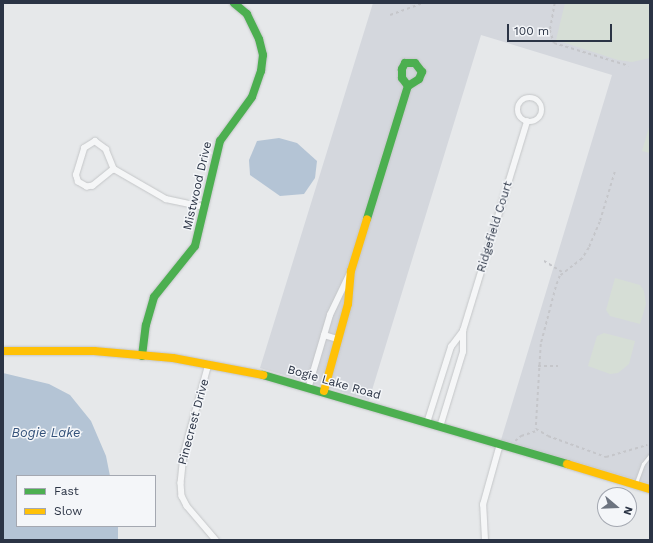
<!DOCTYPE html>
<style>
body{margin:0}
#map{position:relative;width:653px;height:543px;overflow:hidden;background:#e6e8ea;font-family:"Work Sans",sans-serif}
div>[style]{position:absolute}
.built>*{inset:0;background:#d4d7dd}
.green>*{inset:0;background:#d6ded6}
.water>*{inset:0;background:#b4c4d5}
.path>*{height:1.5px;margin-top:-0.75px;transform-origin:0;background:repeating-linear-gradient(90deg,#c5c6ca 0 3px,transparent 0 6px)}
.roads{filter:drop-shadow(0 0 1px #c4c6c8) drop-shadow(0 0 1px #c4c6c8)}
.lane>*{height:2.5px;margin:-1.25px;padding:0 1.25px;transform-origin:1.25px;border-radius:1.25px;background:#f5f6f7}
.street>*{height:5.5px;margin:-2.75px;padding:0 2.75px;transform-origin:2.75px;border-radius:2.75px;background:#f5f6f7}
.street>.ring{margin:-2.75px;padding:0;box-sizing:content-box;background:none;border:5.5px solid #f5f6f7;border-radius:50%}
.fast>*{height:8px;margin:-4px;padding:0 4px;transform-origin:4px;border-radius:4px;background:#4caf50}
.slow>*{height:8px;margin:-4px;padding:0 4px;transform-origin:4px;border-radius:4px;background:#ffc107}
span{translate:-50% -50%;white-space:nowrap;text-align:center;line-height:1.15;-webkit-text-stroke:3px #f4f6f9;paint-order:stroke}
.street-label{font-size:12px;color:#2b3445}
.water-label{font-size:13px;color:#34527a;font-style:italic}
.frame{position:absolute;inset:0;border:4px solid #2b3445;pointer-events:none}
.legend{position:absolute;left:16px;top:475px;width:140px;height:52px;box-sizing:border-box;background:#f4f6f9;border:1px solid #a4a8b1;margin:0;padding:5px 7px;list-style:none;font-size:12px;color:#2b3445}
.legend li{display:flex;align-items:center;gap:8px;height:20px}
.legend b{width:20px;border:1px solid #a4a8b1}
.north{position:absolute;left:597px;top:487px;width:40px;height:40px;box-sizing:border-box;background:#f4f6f9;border:1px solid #a4a8b1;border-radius:50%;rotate:109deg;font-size:11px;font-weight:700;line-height:16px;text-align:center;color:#2b3445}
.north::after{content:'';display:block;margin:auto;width:14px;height:18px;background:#6c737f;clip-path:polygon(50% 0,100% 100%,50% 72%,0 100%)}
.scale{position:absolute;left:507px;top:24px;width:105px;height:18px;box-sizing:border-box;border:2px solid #2b3445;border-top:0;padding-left:5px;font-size:12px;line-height:14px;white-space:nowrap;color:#2b3445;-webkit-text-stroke:3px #f4f6f9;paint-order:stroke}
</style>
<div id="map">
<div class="built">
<div style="clip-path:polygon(373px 3px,650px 3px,650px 484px,501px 440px,612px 75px,481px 35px,369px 400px,260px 368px)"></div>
</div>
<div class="green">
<div style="clip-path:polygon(565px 3px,650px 3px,650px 58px,632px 62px,618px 60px,556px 40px)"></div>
<div style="clip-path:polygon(650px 124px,650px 153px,642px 151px)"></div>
<div style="clip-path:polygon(615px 278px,640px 285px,644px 291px,646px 304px,640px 324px,610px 316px,606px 310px)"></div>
<div style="clip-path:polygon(604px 333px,635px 341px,629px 364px,618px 373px,610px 374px,588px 366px,597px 336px)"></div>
</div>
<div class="water">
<div style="clip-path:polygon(279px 138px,297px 143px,317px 161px,315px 178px,304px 194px,280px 196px,250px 175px,249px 160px,257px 141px)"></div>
<div style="clip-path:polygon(3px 373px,49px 384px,70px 395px,91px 421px,106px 456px,110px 476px,17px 476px,17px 526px,118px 526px,118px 540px,3px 540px)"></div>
</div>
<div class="path">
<div style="left:555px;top:3px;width:27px;rotate:100deg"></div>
<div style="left:550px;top:30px;width:14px;rotate:73deg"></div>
<div style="left:554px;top:43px;width:78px;rotate:17deg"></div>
<div style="left:390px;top:15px;width:35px;rotate:-20deg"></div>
<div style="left:615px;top:172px;width:52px;rotate:106.7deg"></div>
<div style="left:600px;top:222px;width:28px;rotate:113deg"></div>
<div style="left:589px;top:248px;width:13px;rotate:122deg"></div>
<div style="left:582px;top:259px;width:28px;rotate:142deg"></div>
<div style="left:560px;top:276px;width:12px;rotate:110deg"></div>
<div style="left:556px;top:287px;width:59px;rotate:104.7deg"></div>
<div style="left:541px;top:344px;width:85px;rotate:93.4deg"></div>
<div style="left:536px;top:429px;width:14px;rotate:30deg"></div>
<div style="left:548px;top:436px;width:62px;rotate:19.9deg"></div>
<div style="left:606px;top:457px;width:43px;rotate:-16.3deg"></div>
<div style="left:544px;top:261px;width:23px;rotate:31deg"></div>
<div style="left:538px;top:366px;width:20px"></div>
<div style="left:515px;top:441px;width:8px;rotate:-40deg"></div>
<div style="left:521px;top:436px;width:16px;rotate:-18deg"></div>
</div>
<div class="roads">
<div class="lane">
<div style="left:636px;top:483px;width:20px;rotate:-70deg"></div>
<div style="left:643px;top:464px;width:11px;rotate:-52deg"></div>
</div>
<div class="street">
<div class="ring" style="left:518px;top:98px;width:18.5px;height:18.5px"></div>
<div style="left:114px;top:169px;width:27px;rotate:141deg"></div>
<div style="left:93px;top:186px;width:6px;rotate:171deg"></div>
<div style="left:87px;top:187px;width:10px;rotate:-151deg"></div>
<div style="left:78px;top:182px;width:7px;rotate:-106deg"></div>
<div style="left:76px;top:175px;width:28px;rotate:-73deg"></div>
<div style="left:84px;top:148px;width:13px;rotate:-32deg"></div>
<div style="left:95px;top:141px;width:14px;rotate:36deg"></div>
<div style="left:106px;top:149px;width:22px;rotate:68deg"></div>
<div style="left:114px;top:169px;width:60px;rotate:30deg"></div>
<div style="left:166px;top:199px;width:40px;rotate:12deg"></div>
<div style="left:324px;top:335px;width:14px;rotate:17deg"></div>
<div style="left:209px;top:364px;width:94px;rotate:105.4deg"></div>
<div style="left:184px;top:455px;width:28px;rotate:96deg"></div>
<div style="left:181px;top:483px;width:13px;rotate:86deg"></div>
<div style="left:182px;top:496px;width:11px;rotate:63deg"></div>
<div style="left:187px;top:506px;width:45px;rotate:49.5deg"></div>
<div style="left:309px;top:386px;width:74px;rotate:-73.5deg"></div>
<div style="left:330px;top:315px;width:47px;rotate:-64.5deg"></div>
<div style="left:427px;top:423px;width:80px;rotate:-72.5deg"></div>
<div style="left:451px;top:347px;width:20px;rotate:-53deg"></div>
<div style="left:440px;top:427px;width:78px;rotate:-73deg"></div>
<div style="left:463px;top:352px;width:21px;rotate:-90deg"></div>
<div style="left:463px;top:331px;width:219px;rotate:-73deg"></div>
<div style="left:485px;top:540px;width:35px;rotate:-93deg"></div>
<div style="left:483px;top:505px;width:63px;rotate:-74.4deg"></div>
</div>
<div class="fast">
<div style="left:367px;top:219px;width:139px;rotate:-72.9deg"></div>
<div style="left:408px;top:86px;width:13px;rotate:-32deg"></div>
<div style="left:419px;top:79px;width:8px;rotate:-67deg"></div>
<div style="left:422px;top:72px;width:11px;rotate:-128deg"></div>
<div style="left:415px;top:63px;width:10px;rotate:180deg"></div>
<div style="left:405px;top:63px;width:7px;rotate:117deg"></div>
<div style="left:402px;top:69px;width:9px;rotate:90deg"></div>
<div style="left:402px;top:78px;width:10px;rotate:53deg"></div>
<div style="left:142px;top:356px;width:31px;rotate:-83deg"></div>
<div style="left:146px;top:325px;width:29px;rotate:-74deg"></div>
<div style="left:154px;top:297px;width:65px;rotate:-51.2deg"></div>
<div style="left:195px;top:246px;width:108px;rotate:-76.6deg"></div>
<div style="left:220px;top:141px;width:54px;rotate:-54deg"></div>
<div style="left:252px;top:97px;width:28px;rotate:-71deg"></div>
<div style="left:261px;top:71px;width:16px;rotate:-83deg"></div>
<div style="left:263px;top:55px;width:16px;rotate:-104deg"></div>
<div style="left:259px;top:39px;width:28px;rotate:-116deg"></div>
<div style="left:247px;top:14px;width:17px;rotate:-140deg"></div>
<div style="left:263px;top:375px;width:317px;rotate:16.3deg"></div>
</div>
<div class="slow">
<div style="left:3px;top:351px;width:91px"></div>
<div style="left:94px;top:351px;width:79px;rotate:5.1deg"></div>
<div style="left:173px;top:358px;width:92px;rotate:10.7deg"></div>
<div style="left:324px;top:391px;width:90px;rotate:-74.6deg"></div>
<div style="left:348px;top:304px;width:33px;rotate:-85deg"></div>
<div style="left:351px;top:271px;width:54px;rotate:-72.9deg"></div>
<div style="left:567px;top:464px;width:87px;rotate:16.8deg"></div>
</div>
</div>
<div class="street-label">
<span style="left:198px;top:186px;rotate:-77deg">Mistwood Drive</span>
<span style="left:495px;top:227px;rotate:-73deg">Ridgefield Court</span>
<span style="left:334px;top:383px;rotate:16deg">Bogie Lake Road</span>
<span style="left:194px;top:422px;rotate:-75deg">Pinecrest Drive</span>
</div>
<div class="water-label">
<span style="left:46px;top:433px">Bogie Lake</span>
</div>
<div class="frame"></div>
<ul class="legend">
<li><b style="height:5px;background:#4caf50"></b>Fast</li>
<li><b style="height:5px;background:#ffc107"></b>Slow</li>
</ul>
<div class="north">N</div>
<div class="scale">100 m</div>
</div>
